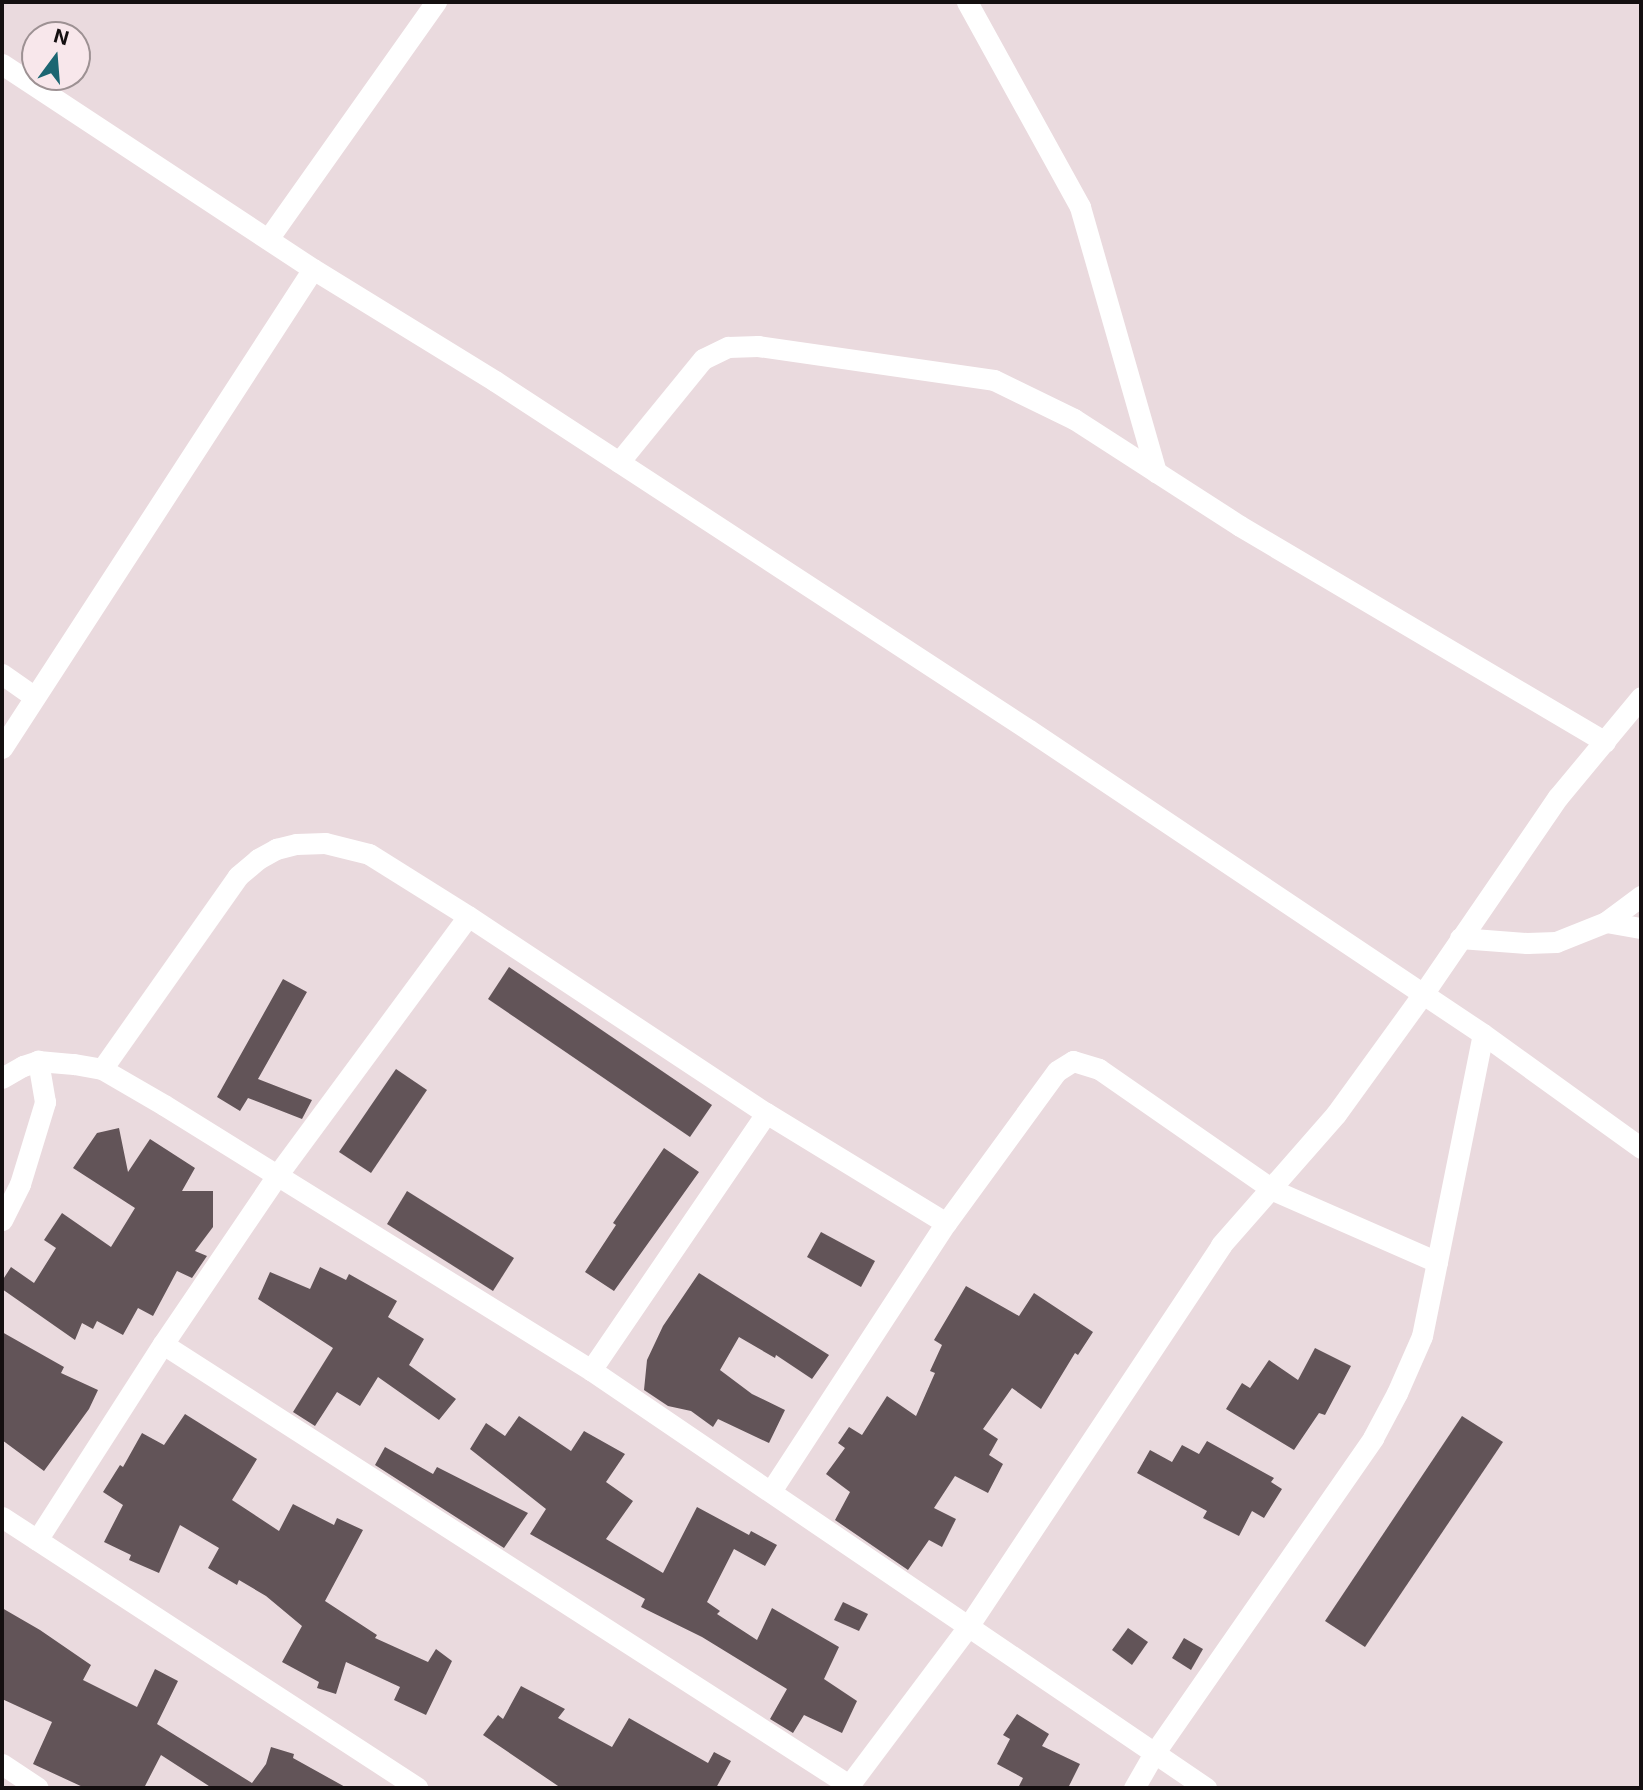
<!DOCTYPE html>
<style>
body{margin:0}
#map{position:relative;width:1643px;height:1790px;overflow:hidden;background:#eadade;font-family:Inter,sans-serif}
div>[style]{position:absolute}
.building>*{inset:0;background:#625458}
.street>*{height:21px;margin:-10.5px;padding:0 10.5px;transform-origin:10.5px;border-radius:10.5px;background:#fff}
span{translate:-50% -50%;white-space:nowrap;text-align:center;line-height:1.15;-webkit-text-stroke:7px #f8e7eb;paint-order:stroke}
.frame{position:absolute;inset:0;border:4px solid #140f10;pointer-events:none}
.north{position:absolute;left:21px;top:21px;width:70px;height:70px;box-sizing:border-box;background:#f8e7eb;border:2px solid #9d9193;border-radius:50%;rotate:16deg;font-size:19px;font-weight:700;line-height:28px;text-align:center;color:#140f10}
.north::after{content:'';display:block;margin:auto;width:24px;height:32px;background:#1c6672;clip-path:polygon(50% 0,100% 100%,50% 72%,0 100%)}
</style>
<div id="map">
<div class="building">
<div style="clip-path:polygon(509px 967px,712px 1105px,690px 1137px,488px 999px)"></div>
<div style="clip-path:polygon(283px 979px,307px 992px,258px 1079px,312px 1100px,302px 1119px,248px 1098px,240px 1111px,217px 1097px)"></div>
<div style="clip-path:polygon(396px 1069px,427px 1090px,371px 1173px,339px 1152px)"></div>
<div style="clip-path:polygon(119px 1128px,128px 1172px,150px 1139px,195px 1168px,182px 1191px,213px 1191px,213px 1227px,195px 1251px,207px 1256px,192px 1278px,177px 1271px,153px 1316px,138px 1308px,123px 1335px,97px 1321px,93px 1329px,82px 1323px,75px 1340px,2px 1289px,2px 1281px,11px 1267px,34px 1283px,56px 1248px,44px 1240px,62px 1213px,111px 1247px,135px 1208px,73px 1168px,97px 1133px)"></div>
<div style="clip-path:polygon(664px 1148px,699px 1172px,614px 1291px,585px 1272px,616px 1225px,613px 1223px)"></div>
<div style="clip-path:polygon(407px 1191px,514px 1258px,493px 1291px,387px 1224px)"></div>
<div style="clip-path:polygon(821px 1232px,875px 1261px,861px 1287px,807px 1257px)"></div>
<div style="clip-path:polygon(320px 1267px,346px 1280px,349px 1274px,397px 1301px,388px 1317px,424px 1339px,409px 1365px,456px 1399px,439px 1420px,378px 1377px,360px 1406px,337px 1392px,315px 1426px,293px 1412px,333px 1348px,258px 1299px,270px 1272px,310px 1289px)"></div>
<div style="clip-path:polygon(699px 1273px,829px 1355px,812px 1379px,776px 1355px,775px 1358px,739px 1337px,720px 1370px,752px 1394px,785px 1410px,769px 1443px,718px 1419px,713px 1427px,691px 1411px,668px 1406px,644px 1390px,647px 1360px,663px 1326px)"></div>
<div style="clip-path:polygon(966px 1286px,1019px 1316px,1034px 1293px,1093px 1332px,1078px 1355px,1075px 1353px,1041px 1409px,1012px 1388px,983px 1429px,998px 1439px,989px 1455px,1003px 1464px,988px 1493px,955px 1476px,934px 1508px,956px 1519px,942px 1547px,929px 1540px,908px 1570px,835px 1520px,850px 1492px,826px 1474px,845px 1448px,838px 1443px,849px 1427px,862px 1435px,887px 1396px,916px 1416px,935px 1373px,930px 1371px,942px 1345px,934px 1340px)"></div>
<div style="clip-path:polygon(2px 1332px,64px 1367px,61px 1373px,98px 1390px,89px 1409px,44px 1471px,2px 1440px)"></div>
<div style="clip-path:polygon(1315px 1348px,1351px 1366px,1325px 1415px,1319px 1413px,1294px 1450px,1226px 1409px,1242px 1383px,1250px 1388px,1269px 1360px,1298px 1380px)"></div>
<div style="clip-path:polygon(185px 1414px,257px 1459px,232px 1500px,279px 1531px,293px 1504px,334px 1525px,337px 1518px,363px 1530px,325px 1601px,377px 1635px,375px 1638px,428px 1662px,436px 1649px,452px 1661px,426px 1715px,394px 1700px,400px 1687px,346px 1662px,336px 1694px,317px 1688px,319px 1682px,282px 1662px,302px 1626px,266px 1596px,239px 1580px,237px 1585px,208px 1568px,219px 1548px,180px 1525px,159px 1573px,129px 1560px,131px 1555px,104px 1542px,123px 1505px,103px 1492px,120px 1465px,123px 1467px,142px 1433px,164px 1445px)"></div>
<div style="clip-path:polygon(519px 1416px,571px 1451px,584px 1431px,625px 1454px,606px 1482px,633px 1501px,606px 1539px,663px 1573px,697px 1507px,749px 1535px,751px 1531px,777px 1545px,765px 1566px,734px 1549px,707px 1602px,720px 1611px,717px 1614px,757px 1640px,772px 1608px,839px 1647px,824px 1679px,857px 1701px,842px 1733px,804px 1715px,793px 1733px,770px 1719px,787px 1689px,702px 1637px,641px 1607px,645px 1599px,530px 1534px,546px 1509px,470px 1449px,486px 1423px,505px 1436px)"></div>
<div style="clip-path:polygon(1462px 1416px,1503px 1442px,1365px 1647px,1325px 1621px)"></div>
<div style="clip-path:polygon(1207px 1441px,1274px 1478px,1271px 1482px,1282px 1489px,1264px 1518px,1252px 1511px,1239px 1536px,1203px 1518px,1207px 1511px,1137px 1473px,1150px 1450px,1172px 1462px,1182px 1445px,1199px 1454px)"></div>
<div style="clip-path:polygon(385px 1447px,433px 1474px,437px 1467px,528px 1513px,504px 1548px,375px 1465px)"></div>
<div style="clip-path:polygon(843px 1602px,868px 1614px,859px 1631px,834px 1620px)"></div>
<div style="clip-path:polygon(2px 1608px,40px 1630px,91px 1665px,83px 1680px,137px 1707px,155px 1669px,178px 1681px,157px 1724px,252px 1783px,266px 1764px,271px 1747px,294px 1754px,293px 1758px,347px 1788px,212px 1788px,161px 1755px,144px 1788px,85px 1788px,33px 1764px,52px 1722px,2px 1699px)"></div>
<div style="clip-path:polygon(1128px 1628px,1148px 1642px,1132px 1665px,1112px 1650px)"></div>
<div style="clip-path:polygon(1184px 1638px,1203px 1649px,1191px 1670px,1172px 1658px)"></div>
<div style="clip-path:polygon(521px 1686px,565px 1709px,558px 1718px,612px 1747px,629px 1718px,708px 1763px,714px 1752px,731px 1761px,716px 1788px,561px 1788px,483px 1735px,498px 1715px,503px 1719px)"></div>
<div style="clip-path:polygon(1017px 1714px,1049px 1734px,1042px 1746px,1080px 1764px,1068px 1788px,1018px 1788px,1023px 1778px,997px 1764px,1010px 1739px,1003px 1735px)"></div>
</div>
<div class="street">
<div style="left:967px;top:2px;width:234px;rotate:61.1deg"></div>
<div style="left:1080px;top:207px;width:276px;rotate:74deg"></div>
<div style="left:2px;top:64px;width:372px;rotate:33.4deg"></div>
<div style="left:313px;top:269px;width:214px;rotate:31.6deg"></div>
<div style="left:495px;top:381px;width:638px;rotate:33.17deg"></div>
<div style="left:1029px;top:730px;width:546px;rotate:33.81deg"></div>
<div style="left:1483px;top:1034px;width:195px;rotate:35.8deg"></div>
<div style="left:268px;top:239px;width:291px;rotate:-54.7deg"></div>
<div style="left:619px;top:462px;width:133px;rotate:-50.8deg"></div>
<div style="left:703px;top:359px;width:28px;rotate:-26deg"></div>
<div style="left:728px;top:347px;width:30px;rotate:-2deg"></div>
<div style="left:758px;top:346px;width:238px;rotate:8.2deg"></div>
<div style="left:994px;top:380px;width:89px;rotate:26deg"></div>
<div style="left:1074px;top:419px;width:197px;rotate:32.8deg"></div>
<div style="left:1240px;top:526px;width:424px;rotate:30.6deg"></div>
<div style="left:2px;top:674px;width:38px;rotate:35deg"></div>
<div style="left:2px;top:748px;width:571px;rotate:-57.01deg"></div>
<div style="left:1606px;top:922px;width:36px;rotate:10deg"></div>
<div style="left:1460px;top:938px;width:67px;rotate:4.3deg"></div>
<div style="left:1527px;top:943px;width:29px;rotate:-2deg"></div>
<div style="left:1556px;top:942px;width:54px;rotate:-21.8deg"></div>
<div style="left:1606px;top:922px;width:44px;rotate:-36.6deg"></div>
<div style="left:102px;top:1069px;width:236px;rotate:-54.8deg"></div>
<div style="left:238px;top:876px;width:26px;rotate:-40deg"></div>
<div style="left:258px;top:859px;width:21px;rotate:-29deg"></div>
<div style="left:276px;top:849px;width:21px;rotate:-14deg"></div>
<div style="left:296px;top:844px;width:29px;rotate:-2deg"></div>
<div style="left:325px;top:843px;width:45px;rotate:14deg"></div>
<div style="left:369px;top:854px;width:117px;rotate:32.1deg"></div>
<div style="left:2px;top:1078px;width:24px;rotate:-30deg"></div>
<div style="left:23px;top:1066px;width:16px;rotate:-18deg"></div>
<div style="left:38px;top:1061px;width:36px;rotate:5deg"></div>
<div style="left:74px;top:1064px;width:28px;rotate:10deg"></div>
<div style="left:102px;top:1069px;width:72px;rotate:30.1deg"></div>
<div style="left:164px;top:1105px;width:503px;rotate:31.82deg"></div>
<div style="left:591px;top:1370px;width:744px;rotate:34.2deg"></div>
<div style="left:2px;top:1220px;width:40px;rotate:-63.4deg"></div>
<div style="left:20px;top:1184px;width:86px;rotate:-73deg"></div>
<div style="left:45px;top:1102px;width:42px;rotate:-99.7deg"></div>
<div style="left:163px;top:1344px;width:816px;rotate:32.74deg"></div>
<div style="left:591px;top:1370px;width:311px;rotate:-55.7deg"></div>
<div style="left:771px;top:1491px;width:320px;rotate:-56.9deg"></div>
<div style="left:946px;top:1223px;width:188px;rotate:-53.9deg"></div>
<div style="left:1057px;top:1071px;width:19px;rotate:-32deg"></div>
<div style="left:1073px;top:1061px;width:27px;rotate:17deg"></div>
<div style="left:1099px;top:1069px;width:212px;rotate:34.8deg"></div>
<div style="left:1273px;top:1190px;width:179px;rotate:23.7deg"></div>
<div style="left:2px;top:1517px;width:496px;rotate:33.1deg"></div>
<div style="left:37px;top:1540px;width:233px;rotate:-57.3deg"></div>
<div style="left:163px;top:1344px;width:205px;rotate:-55.9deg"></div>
<div style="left:278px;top:1174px;width:320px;rotate:-53.6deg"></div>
<div style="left:468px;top:916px;width:357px;rotate:33.5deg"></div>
<div style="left:766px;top:1113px;width:211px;rotate:31.4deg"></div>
<div style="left:2px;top:1764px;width:43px;rotate:33.7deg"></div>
<div style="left:847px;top:1788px;width:200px;rotate:-53.1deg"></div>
<div style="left:967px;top:1628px;width:460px;rotate:-56.4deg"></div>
<div style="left:1221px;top:1245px;width:174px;rotate:-48.7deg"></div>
<div style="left:1336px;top:1114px;width:148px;rotate:-54.1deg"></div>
<div style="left:1423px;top:994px;width:239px;rotate:-55.6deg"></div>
<div style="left:1558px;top:797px;width:130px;rotate:-50.3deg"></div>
<div style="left:1134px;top:1788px;width:38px;rotate:-60deg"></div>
<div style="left:1153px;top:1755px;width:386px;rotate:-55.2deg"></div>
<div style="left:1373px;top:1438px;width:51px;rotate:-61.9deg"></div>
<div style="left:1397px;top:1393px;width:62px;rotate:-66.3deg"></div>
<div style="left:1422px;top:1336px;width:308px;rotate:-78.6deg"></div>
</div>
<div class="frame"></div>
<div class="north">N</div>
</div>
